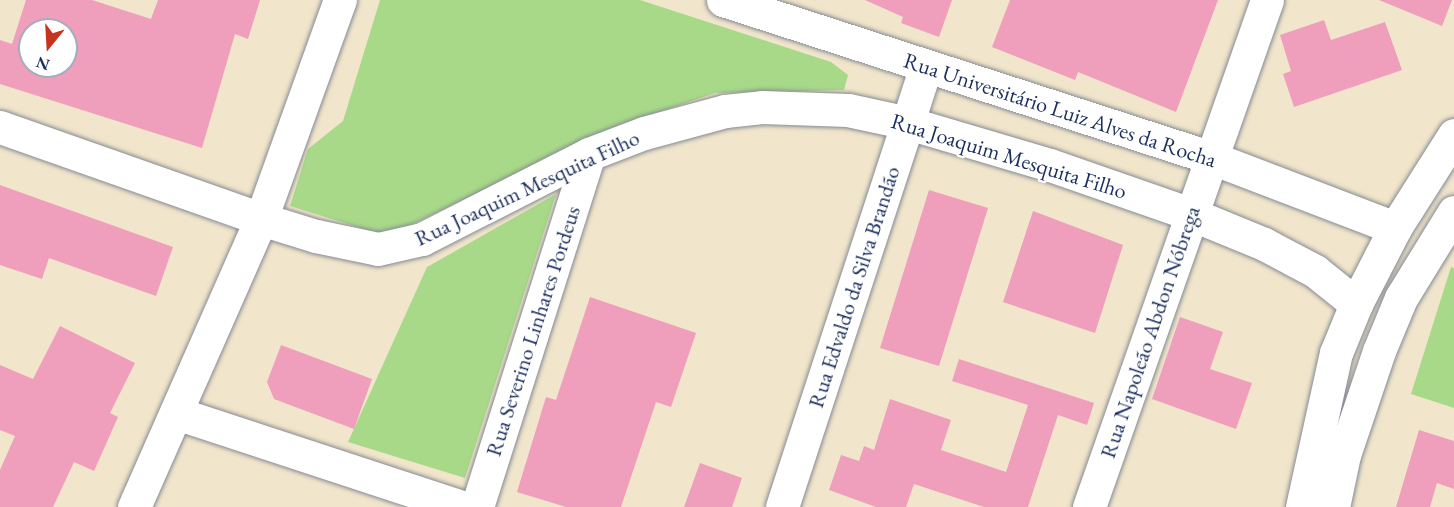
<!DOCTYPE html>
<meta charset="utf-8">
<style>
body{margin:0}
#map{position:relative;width:1454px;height:507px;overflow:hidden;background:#f1e6cb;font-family:"EB Garamond",serif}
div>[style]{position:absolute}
.green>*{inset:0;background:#a8d988}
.building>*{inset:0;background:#ef9ebc}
.roads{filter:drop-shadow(0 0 2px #868a94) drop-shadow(0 0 2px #868a94)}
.minor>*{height:33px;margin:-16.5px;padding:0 16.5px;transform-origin:16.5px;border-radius:16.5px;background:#fff}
.major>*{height:33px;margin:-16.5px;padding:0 16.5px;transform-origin:16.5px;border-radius:16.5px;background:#fff}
span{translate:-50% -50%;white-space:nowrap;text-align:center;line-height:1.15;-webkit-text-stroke:4.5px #fff;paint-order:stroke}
.street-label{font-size:22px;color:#1b2f5e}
.north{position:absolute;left:18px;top:18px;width:60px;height:60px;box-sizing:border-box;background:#fff;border:2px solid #a4acbf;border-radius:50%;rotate:198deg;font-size:16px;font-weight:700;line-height:24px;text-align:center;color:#1b2f5e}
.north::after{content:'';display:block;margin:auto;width:21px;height:27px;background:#c8321e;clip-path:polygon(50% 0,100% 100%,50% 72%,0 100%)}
</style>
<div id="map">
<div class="green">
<div style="clip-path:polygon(380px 0,640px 0,831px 62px,848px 75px,844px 90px,715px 93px,621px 125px,387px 236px,290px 206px,308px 149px,343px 121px)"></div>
<div style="clip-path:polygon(556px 194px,465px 478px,348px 442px,427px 267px)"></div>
<div style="clip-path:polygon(1451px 267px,1454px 268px,1454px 408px,1411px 394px)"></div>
</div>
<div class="building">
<div style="clip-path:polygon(evenodd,26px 0,92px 0,151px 19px,158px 0,260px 0,248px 39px,235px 34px,202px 148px,0 84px,0 40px,12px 44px,26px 0,30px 30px,66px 30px,66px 66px,30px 66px,30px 30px)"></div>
<div style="clip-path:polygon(865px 0,952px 0,939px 37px,901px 23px,903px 17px)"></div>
<div style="clip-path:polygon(1010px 0,1218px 0,1176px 112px,1078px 72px,1075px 80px,992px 47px)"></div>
<div style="clip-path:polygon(1379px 0,1452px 0,1442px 26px)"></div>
<div style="clip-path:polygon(1324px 20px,1331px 40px,1385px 22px,1402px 70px,1294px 107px,1283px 74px,1291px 71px,1280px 35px)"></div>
<div style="clip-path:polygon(0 185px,173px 247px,156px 296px,49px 258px,42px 279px,0 265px)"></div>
<div style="clip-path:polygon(929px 190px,988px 208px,939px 366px,880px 348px)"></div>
<div style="clip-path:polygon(1033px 211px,1123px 245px,1095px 333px,1003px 302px)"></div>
<div style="clip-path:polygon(590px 297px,696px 333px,671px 407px,656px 402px,621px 507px,566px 507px,517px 492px,546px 397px,556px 400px)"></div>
<div style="clip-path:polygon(1180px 317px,1223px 332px,1210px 369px,1252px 383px,1236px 429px,1152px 399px)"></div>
<div style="clip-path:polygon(60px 326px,135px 363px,110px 413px,118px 417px,94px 471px,74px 462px,53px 507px,0 507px,0 470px,15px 436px,0 430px,0 365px,33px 379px)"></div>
<div style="clip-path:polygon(281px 345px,372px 379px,354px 429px,274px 399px,267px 382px)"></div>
<div style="clip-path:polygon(959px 359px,1094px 403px,1087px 425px,1058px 415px,1028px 507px,984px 507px,914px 484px,906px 507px,876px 507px,829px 490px,841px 455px,859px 461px,864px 446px,874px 450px,890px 399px,951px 420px,941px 450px,1006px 472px,1028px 405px,952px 381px)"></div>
<div style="clip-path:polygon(1419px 430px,1454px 441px,1454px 489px,1437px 483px,1430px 507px,1396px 507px)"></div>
<div style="clip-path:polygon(700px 463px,742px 478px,732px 507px,684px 507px)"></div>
</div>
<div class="roads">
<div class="minor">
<div style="left:723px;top:0;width:514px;rotate:17.91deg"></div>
<div style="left:1212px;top:158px;width:196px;rotate:20.9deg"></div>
<div style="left:0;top:127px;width:277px;rotate:19.4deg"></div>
<div style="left:261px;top:219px;width:58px;rotate:17.2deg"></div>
<div style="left:316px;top:236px;width:63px;rotate:11.8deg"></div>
<div style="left:378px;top:249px;width:45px;rotate:-12.8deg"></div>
<div style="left:422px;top:239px;width:187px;rotate:-27deg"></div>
<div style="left:589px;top:154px;width:59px;rotate:-20.9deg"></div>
<div style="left:644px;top:133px;width:84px;rotate:-15.2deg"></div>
<div style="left:725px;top:111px;width:37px;rotate:-6deg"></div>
<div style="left:762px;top:107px;width:86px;rotate:2deg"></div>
<div style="left:848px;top:110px;width:61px;rotate:12.2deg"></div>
<div style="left:908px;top:123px;width:148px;rotate:16.5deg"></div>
<div style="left:1050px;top:165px;width:149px;rotate:19.2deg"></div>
<div style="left:1191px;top:214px;width:79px;rotate:22.3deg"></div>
<div style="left:1264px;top:244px;width:58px;rotate:27.9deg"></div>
<div style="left:1315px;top:271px;width:53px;rotate:38.8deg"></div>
<div style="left:176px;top:413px;width:301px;rotate:18.2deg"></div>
<div style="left:477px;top:507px;width:370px;rotate:-72.4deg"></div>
<div style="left:782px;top:507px;width:463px;rotate:-71.9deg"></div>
<div style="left:1089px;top:507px;width:537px;rotate:-70.65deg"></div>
</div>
<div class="major">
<div style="left:134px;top:507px;width:315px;rotate:-66.2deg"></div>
<div style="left:261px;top:219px;width:233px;rotate:-70.2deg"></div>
<div style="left:1302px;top:507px;width:158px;rotate:-77.6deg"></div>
<div style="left:1336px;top:353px;width:53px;rotate:-67.8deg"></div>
<div style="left:1356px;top:304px;width:85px;rotate:-62.8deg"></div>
<div style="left:1395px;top:228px;width:110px;rotate:-57.6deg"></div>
<div style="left:1333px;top:507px;width:53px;rotate:-78.1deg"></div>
<div style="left:1344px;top:455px;width:110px;rotate:-71.4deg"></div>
<div style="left:1379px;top:351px;width:57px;rotate:-67.5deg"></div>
<div style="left:1401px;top:298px;width:101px;rotate:-58.4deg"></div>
</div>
</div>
<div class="street-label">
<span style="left:1060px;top:110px;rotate:18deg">Rua Universitário Luiz Alves da Rocha</span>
<span style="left:1009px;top:156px;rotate:17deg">Rua Joaquim Mesquita Filho</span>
<span style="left:527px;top:188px;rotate:-25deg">Rua Joaquim Mesquita Filho</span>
<span style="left:854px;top:287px;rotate:-72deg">Rua Edvaldo da Silva Brandão</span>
<span style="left:533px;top:331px;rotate:-72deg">Rua Severino Linhares Pordeus</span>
<span style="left:1150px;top:332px;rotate:-71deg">Rua Napoleão Abdon Nóbrega</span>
</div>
<div class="north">N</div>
</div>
